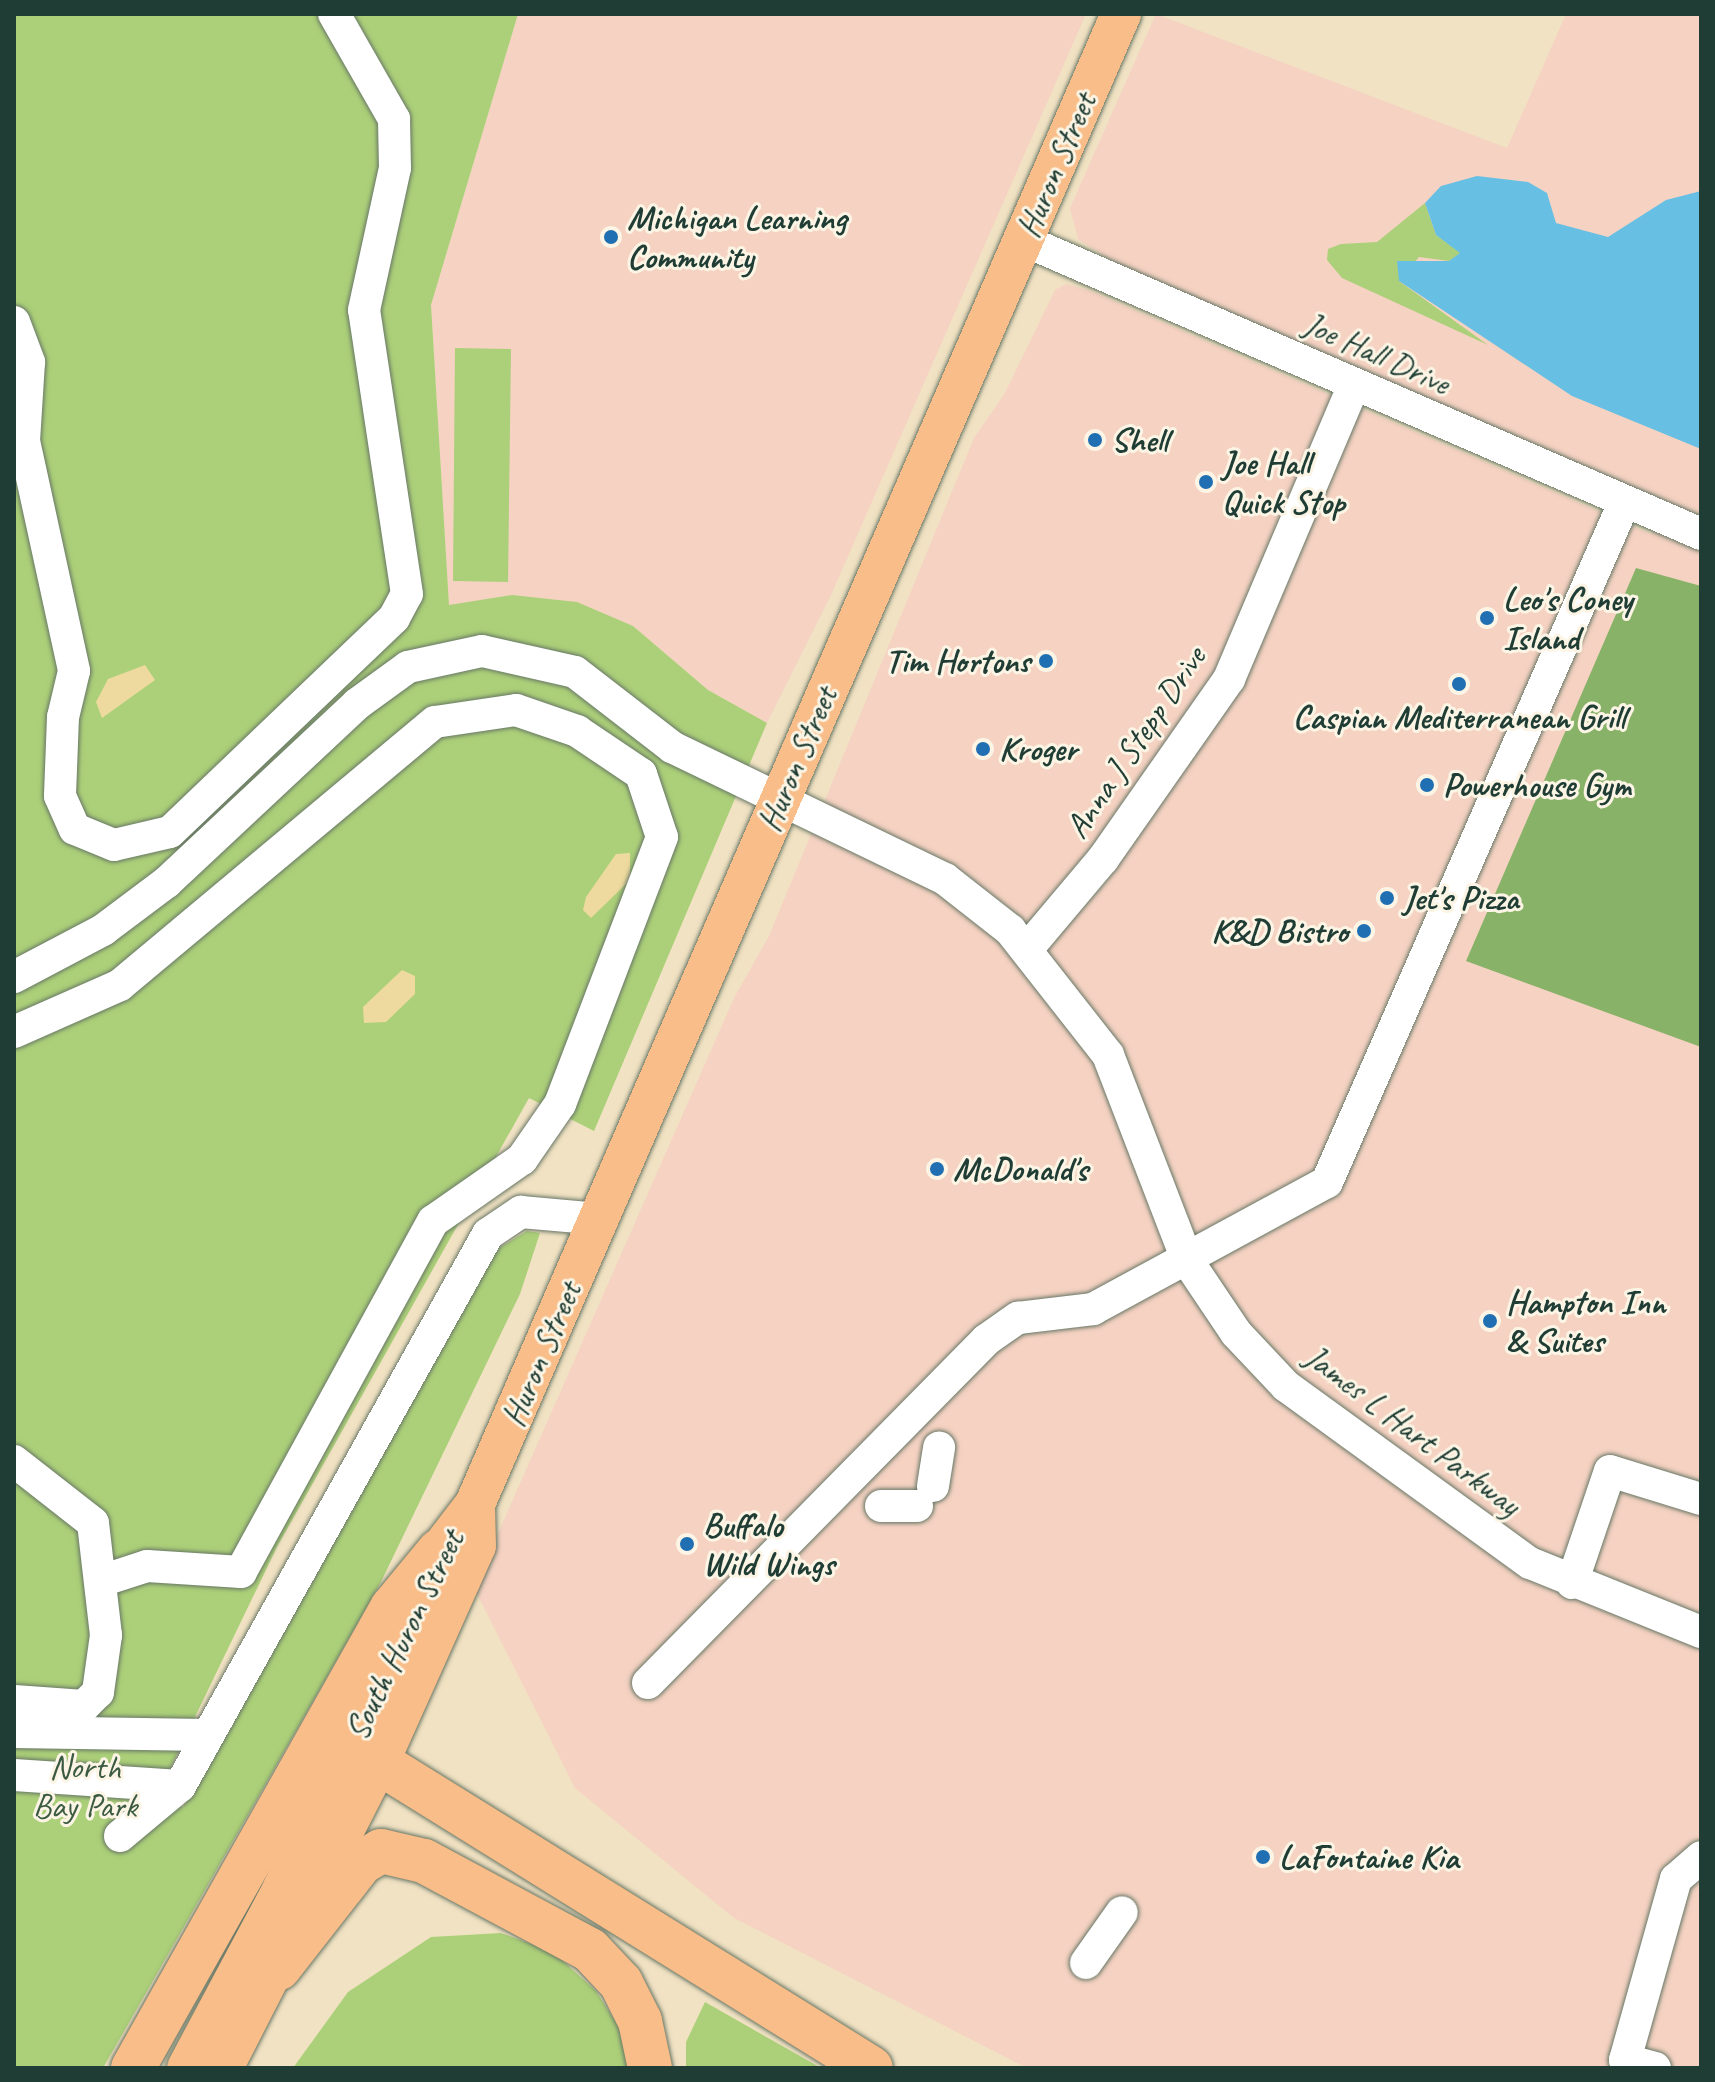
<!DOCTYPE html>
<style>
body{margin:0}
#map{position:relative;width:1715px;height:2082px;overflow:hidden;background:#f1e2c3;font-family:Caveat,sans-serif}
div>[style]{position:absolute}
.built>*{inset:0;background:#f5d2c2}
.green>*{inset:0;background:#acd079}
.forest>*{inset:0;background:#89b269}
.sand>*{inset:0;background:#eeda9e}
.water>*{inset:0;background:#67c0e4}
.roads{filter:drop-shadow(0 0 2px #687766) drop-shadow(0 0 2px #687766)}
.minor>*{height:32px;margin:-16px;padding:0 16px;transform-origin:16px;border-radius:16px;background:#fff}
.major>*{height:40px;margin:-20px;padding:0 20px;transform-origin:20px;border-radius:20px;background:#f8bd88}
.highway>*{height:44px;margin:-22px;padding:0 22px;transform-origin:22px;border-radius:22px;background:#f8bd88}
.dots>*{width:22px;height:22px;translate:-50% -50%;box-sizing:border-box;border:4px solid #fcf5e5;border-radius:50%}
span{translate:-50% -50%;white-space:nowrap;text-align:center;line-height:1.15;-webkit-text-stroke:6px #fcf5e5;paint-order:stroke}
.street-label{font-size:34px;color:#1f3d34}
.poi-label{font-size:34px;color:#1f3d34;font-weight:700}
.left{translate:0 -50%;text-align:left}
.right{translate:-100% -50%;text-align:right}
.park-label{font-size:34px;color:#3b5a42}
.frame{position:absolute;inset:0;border:16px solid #1f3d34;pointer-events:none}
</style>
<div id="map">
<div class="built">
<div style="clip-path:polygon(518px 14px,1086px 14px,831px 595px,767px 723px,708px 690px,633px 626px,512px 595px,449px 606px,431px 305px)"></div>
<div style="clip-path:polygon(1156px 14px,1507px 148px,1566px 14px,1701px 14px,1701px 2068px,1027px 2068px,734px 1918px,575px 1788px,474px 1588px,734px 998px,769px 936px,974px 438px,1005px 393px,1055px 290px,1066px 284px,1088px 290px,1651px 534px,1664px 502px,1115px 263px,1078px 239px,1070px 208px)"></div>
</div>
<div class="green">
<div style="clip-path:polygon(14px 14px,518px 14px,431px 305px,449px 605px,512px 595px,577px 602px,633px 626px,708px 690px,767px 723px,594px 1131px,529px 1098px,277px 1547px,152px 1806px,183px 1807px,494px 1251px,527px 1231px,540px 1233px,520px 1294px,380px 1584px,103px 2068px,14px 2068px)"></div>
<div style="clip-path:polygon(1425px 203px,1436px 235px,1461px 253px,1449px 261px,1419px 257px,1399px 281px,1488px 345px,1342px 278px,1327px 260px,1328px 249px,1341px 244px,1377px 242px)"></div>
<div style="clip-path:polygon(455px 348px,511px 349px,508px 582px,453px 581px)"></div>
<div style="clip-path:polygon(501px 1933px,553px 1952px,596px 1991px,631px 2046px,631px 2068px,293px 2068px,348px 1992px,431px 1937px)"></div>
<div style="clip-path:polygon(705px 2002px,821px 2068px,686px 2068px,686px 2042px)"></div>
</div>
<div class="forest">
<div style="clip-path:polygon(1636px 568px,1701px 586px,1701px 1047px,1466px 961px)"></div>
</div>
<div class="sand">
<div style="clip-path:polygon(145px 665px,155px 680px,102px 718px,96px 702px,108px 679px)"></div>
<div style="clip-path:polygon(630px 853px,630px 880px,591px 918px,583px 910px,586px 897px,616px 854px)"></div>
<div style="clip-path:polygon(402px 970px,415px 976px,415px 994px,386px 1022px,364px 1023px,363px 1007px)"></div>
</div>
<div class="water">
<div style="clip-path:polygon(1477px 176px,1528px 182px,1547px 193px,1556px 223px,1608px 237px,1666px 200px,1701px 191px,1701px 449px,1572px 396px,1399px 281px,1397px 261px,1449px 261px,1460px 253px,1436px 235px,1425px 203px,1441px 186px)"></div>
</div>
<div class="roads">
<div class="minor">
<div style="left:1023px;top:240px;width:739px;rotate:23.44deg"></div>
<div style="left:14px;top:322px;width:43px;rotate:69.4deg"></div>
<div style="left:29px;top:362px;width:79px;rotate:93.6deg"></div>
<div style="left:24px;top:441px;width:235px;rotate:77.7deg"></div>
<div style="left:74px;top:671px;width:47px;rotate:103.4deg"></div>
<div style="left:63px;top:717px;width:79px;rotate:92.2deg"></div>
<div style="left:60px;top:796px;width:36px;rotate:66deg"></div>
<div style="left:75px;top:829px;width:42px;rotate:22.3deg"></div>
<div style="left:114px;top:845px;width:57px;rotate:-13.1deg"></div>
<div style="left:170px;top:832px;width:310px;rotate:-43.7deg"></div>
<div style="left:394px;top:618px;width:27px;rotate:-62deg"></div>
<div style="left:407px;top:594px;width:287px;rotate:-98.6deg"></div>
<div style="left:364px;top:310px;width:145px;rotate:-77.7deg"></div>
<div style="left:395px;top:168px;width:49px;rotate:-91.2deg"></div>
<div style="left:394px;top:119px;width:121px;rotate:-119.7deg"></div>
<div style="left:1028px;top:948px;width:116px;rotate:-49.9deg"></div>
<div style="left:1103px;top:859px;width:220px;rotate:-55deg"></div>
<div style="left:1229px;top:679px;width:319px;rotate:-67deg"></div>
<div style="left:14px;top:977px;width:101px;rotate:-27.8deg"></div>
<div style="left:103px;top:930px;width:80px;rotate:-36.9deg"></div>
<div style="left:167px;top:882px;width:260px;rotate:-43.1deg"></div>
<div style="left:357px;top:704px;width:63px;rotate:-36deg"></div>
<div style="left:408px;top:667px;width:76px;rotate:-12.2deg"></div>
<div style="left:482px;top:651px;width:95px;rotate:12.7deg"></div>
<div style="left:575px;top:672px;width:123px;rotate:37.7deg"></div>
<div style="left:672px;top:747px;width:303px;rotate:25.8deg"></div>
<div style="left:945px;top:879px;width:83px;rotate:38.1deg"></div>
<div style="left:1010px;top:930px;width:159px;rotate:51.9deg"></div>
<div style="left:1108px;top:1055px;width:220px;rotate:68.9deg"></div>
<div style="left:1187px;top:1260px;width:88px;rotate:56.1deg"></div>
<div style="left:1236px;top:1333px;width:73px;rotate:46.7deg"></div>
<div style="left:1286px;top:1386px;width:301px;rotate:36deg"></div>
<div style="left:1530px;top:1563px;width:184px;rotate:22deg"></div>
<div style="left:14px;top:1032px;width:116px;rotate:-23.9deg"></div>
<div style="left:120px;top:985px;width:410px;rotate:-39.9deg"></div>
<div style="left:435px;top:722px;width:82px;rotate:-8.4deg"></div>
<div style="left:516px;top:710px;width:65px;rotate:19deg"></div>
<div style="left:577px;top:731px;width:77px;rotate:33.9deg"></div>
<div style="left:641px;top:774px;width:66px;rotate:71.6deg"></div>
<div style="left:662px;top:837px;width:286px;rotate:110.9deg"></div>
<div style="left:560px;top:1104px;width:67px;rotate:124.6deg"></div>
<div style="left:522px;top:1159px;width:108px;rotate:145.1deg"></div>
<div style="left:433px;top:1221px;width:400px;rotate:118.7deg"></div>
<div style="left:241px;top:1572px;width:94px;rotate:-176.3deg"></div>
<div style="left:147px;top:1566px;width:48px;rotate:161.9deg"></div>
<div style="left:14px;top:1461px;width:100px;rotate:38.1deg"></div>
<div style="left:93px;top:1523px;width:113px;rotate:83.4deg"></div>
<div style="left:106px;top:1635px;width:58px;rotate:98deg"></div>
<div style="left:98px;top:1692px;width:20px;rotate:135deg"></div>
<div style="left:84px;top:1706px;width:70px;rotate:-175.9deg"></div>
<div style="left:933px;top:1486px;width:39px;rotate:-81deg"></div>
<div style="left:881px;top:1506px;width:36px"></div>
<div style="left:1572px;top:1583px;width:118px;rotate:-71.3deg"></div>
<div style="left:1610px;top:1471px;width:95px;rotate:17.1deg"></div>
<div style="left:648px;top:1683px;width:482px;rotate:-45.4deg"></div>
<div style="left:986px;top:1340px;width:39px;rotate:-35deg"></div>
<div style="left:1018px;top:1318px;width:76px;rotate:-6.8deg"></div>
<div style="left:1093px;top:1309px;width:266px;rotate:-28.5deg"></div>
<div style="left:1327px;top:1182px;width:741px;rotate:-66.38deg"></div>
<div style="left:14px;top:1732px;width:192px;rotate:0.9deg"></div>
<div style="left:14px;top:1775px;width:166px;rotate:3.8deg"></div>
<div style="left:120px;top:1836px;width:78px;rotate:-39.8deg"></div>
<div style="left:180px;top:1786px;width:632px;rotate:-60.84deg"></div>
<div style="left:488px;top:1234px;width:40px;rotate:-34deg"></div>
<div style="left:521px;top:1212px;width:78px;rotate:5.1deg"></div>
<div style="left:1086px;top:1963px;width:62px;rotate:-54.8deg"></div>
<div style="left:1655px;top:2068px;width:31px;rotate:-165deg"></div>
<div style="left:1625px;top:2060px;width:188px;rotate:-74.3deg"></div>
<div style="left:1676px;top:1879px;width:33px;rotate:-41deg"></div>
</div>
<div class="major">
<div style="left:187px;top:2068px;width:202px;rotate:-61.9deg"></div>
<div style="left:282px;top:1890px;width:374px;rotate:-65.1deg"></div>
<div style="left:439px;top:1551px;width:59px;rotate:-52.5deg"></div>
<div style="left:475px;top:1504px;width:1624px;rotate:-66.56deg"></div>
<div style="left:223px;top:2068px;width:348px;rotate:-63deg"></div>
<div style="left:381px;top:1758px;width:232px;rotate:-65.9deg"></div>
<div style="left:476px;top:1546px;width:42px;rotate:-91.4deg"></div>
</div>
<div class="highway">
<div style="left:349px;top:1744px;width:614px;rotate:31.83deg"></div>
<div style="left:279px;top:1968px;width:133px;rotate:-52deg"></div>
<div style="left:361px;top:1863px;width:23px;rotate:-31deg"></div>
<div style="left:381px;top:1851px;width:44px;rotate:13.1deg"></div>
<div style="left:424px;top:1861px;width:188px;rotate:28.2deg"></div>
<div style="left:590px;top:1950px;width:45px;rotate:46.8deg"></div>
<div style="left:621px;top:1983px;width:42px;rotate:63.4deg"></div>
<div style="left:640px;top:2021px;width:48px;rotate:78deg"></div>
<div style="left:133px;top:2068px;width:528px;rotate:-60.62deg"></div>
<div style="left:392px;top:1608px;width:74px;rotate:-50.5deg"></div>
</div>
</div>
<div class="dots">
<div style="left:611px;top:237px;background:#1f6fb2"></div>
<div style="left:1095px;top:440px;background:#1f6fb2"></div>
<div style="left:1206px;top:482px;background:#1f6fb2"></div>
<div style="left:1487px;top:618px;background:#1f6fb2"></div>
<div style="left:1046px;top:661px;background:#1f6fb2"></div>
<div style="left:1459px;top:684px;background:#1f6fb2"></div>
<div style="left:983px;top:749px;background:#1f6fb2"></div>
<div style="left:1427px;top:785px;background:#1f6fb2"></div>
<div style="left:1387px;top:898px;background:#1f6fb2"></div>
<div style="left:1364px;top:931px;background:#1f6fb2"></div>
<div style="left:937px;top:1169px;background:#1f6fb2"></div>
<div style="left:1490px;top:1321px;background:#1f6fb2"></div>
<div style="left:687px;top:1544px;background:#1f6fb2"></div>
<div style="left:1263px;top:1857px;background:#1f6fb2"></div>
</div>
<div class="street-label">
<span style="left:1056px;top:165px;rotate:-67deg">Huron Street</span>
<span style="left:1377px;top:353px;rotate:24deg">Joe Hall Drive</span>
<span style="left:1135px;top:742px;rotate:-56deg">Anna J Stepp Drive</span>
<span style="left:797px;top:759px;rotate:-67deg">Huron Street</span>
<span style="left:541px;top:1354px;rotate:-67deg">Huron Street</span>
<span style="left:1413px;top:1430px;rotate:37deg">James L Hart Parkway</span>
<span style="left:404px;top:1635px;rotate:-64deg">South Huron Street</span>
</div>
<div class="poi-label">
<span class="left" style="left:627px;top:237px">Michigan Learning<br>Community</span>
<span class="left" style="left:1111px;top:440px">Shell</span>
<span class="left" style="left:1222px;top:482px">Joe Hall<br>Quick Stop</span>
<span class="left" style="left:1503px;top:618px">Leo's Coney<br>Island</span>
<span class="right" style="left:1030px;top:661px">Tim Hortons</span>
<span style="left:1459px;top:717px">Caspian Mediterranean Grill</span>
<span class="left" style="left:999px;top:749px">Kroger</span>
<span class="left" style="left:1443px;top:785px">Powerhouse Gym</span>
<span class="left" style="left:1403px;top:898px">Jet's Pizza</span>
<span class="right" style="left:1348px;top:931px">K&amp;D Bistro</span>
<span class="left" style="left:953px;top:1169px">McDonald's</span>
<span class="left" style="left:1506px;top:1321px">Hampton Inn<br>&amp; Suites</span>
<span class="left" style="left:703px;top:1544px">Buffalo<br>Wild Wings</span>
<span class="left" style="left:1279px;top:1857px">LaFontaine Kia</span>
</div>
<div class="park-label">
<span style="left:85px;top:1786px">North<br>Bay Park</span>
</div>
<div class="frame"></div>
</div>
